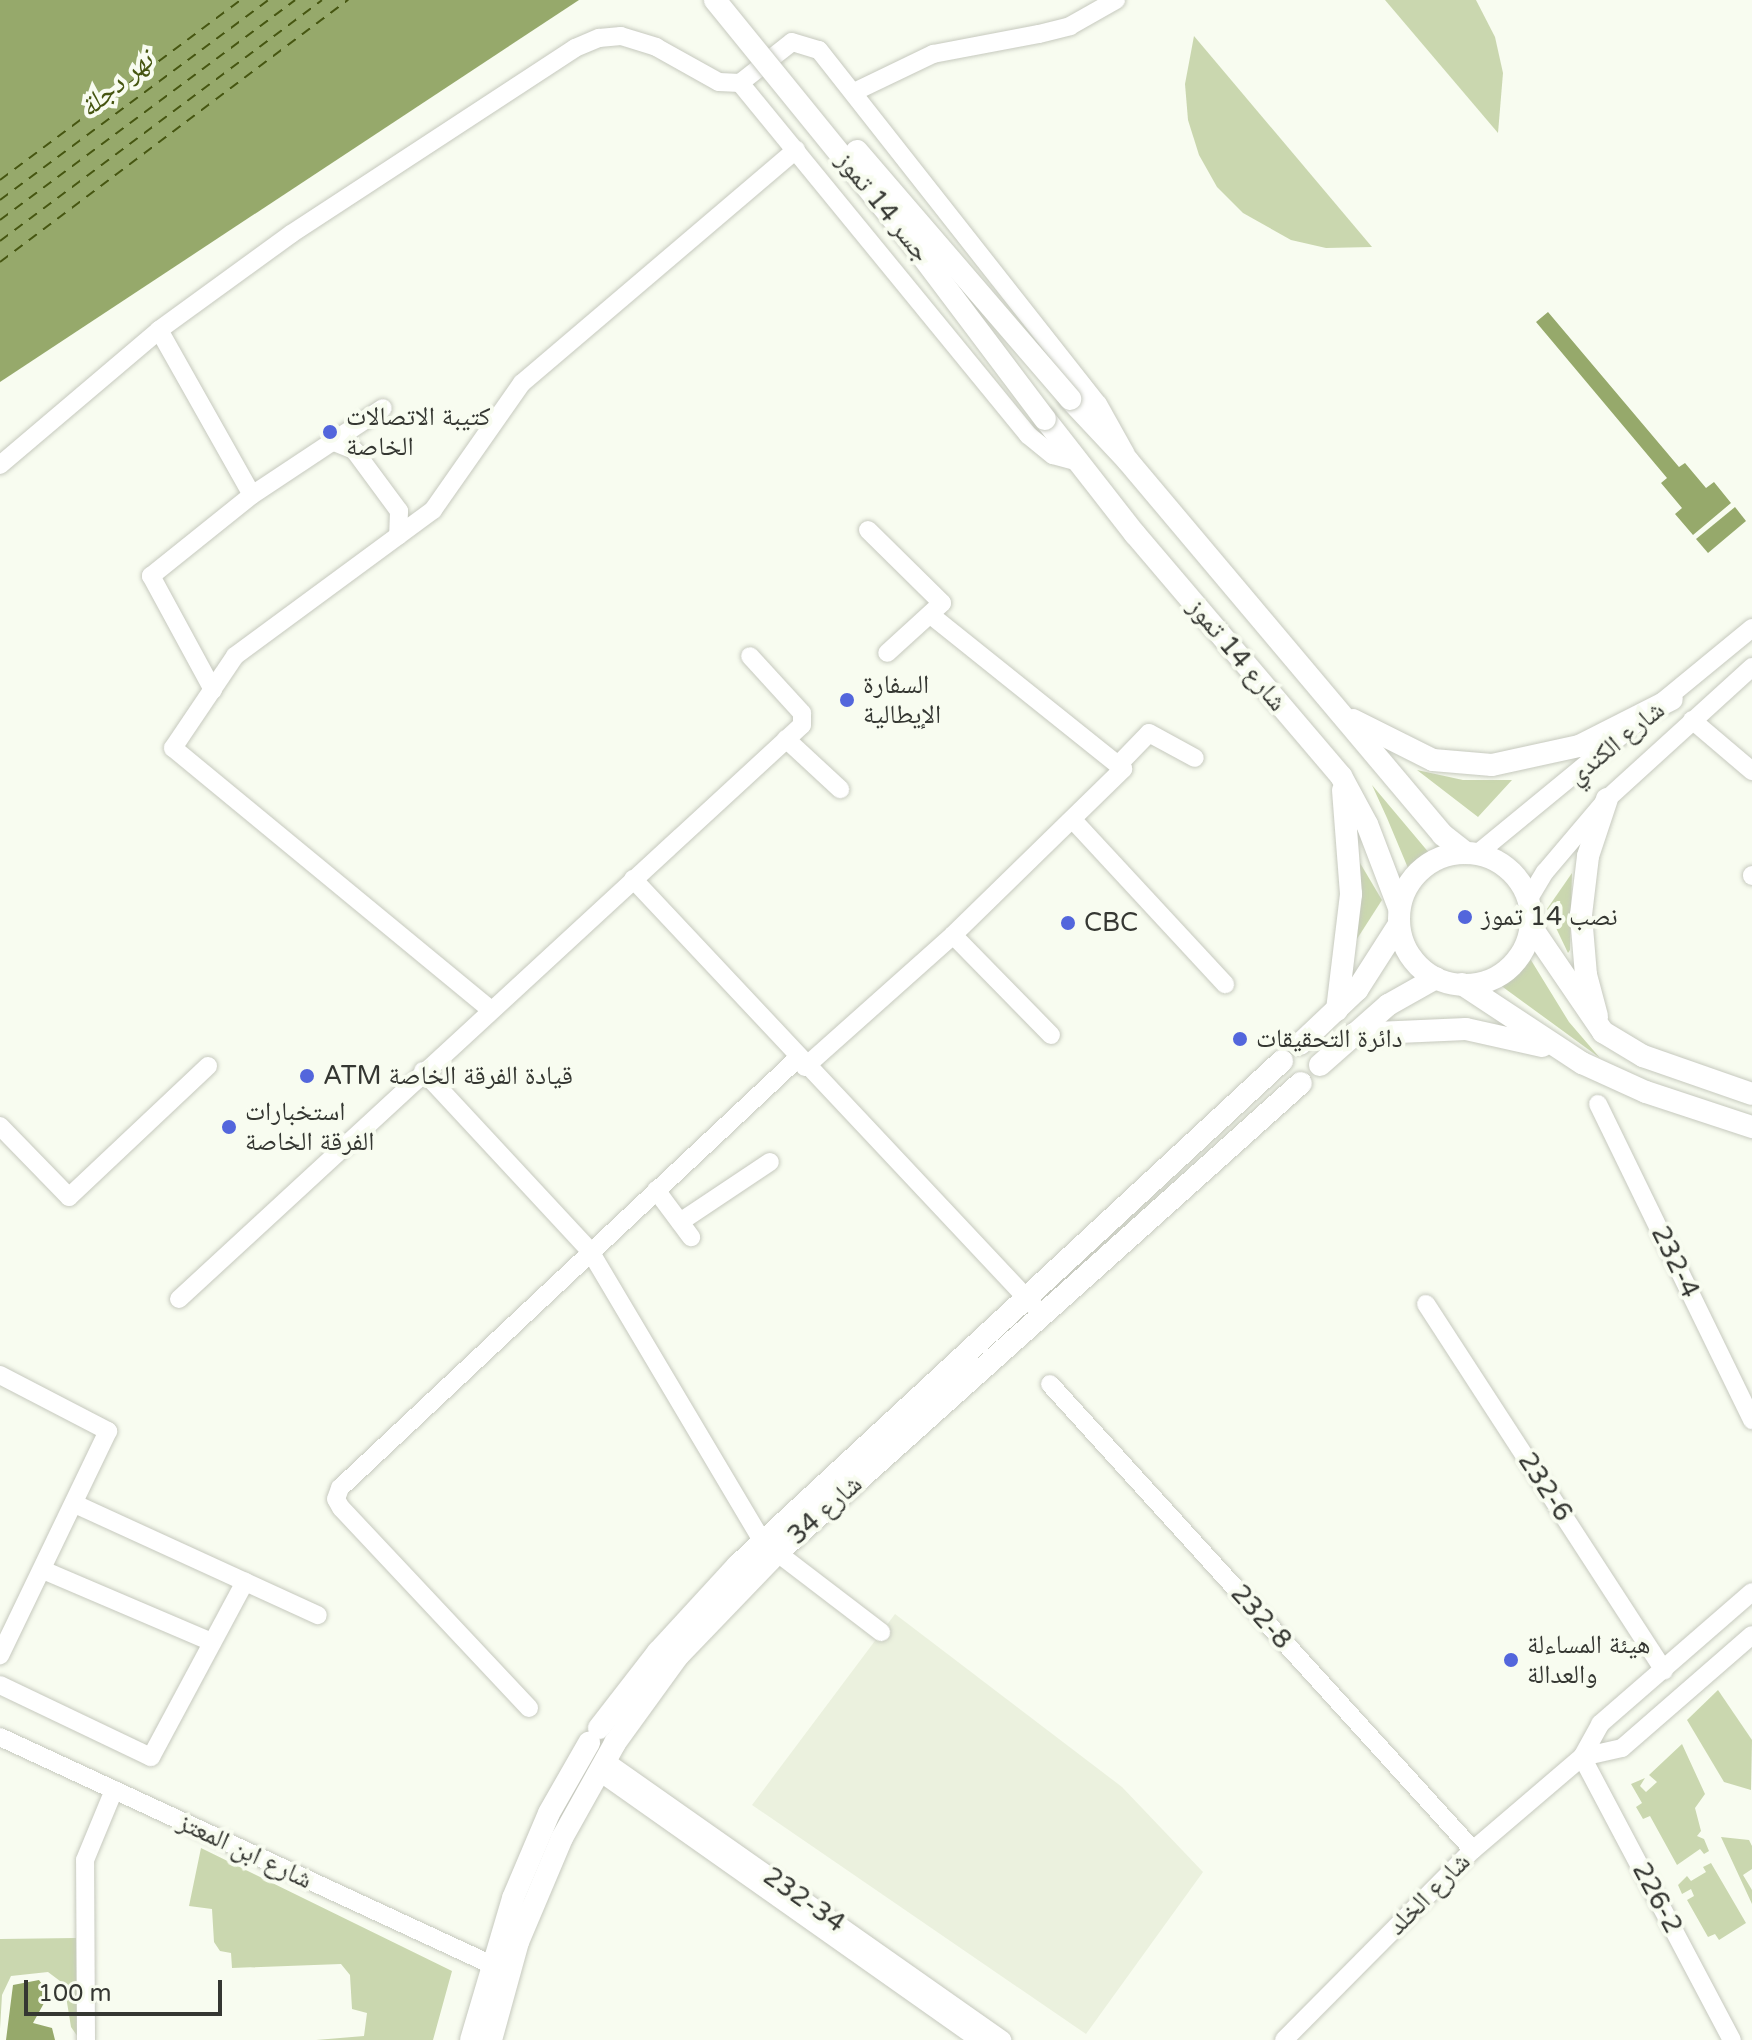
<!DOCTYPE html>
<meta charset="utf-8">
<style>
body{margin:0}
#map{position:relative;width:1752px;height:2040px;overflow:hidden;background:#f8fcf0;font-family:"Varela Round","Noto Naskh Arabic",sans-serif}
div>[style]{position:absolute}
.built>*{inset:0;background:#ebf1de}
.green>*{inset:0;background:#cad7af}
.water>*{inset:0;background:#96a96b}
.ferry>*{height:2px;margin-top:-1px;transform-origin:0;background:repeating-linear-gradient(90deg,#465611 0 10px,transparent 0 18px)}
.roads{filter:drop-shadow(0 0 2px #c6c9be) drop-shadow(0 0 2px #c6c9be)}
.minor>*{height:18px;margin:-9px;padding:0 9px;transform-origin:9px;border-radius:9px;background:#fff}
.major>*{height:22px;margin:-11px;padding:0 11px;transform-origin:11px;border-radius:11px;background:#fff}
.major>.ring{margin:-11px;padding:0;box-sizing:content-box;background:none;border:22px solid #fff;border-radius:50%}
.bridges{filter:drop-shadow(0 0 2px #c6c9be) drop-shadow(0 0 2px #c6c9be)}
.major-bridge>*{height:22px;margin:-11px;padding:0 11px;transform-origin:11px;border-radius:11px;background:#fff}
.dots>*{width:22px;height:22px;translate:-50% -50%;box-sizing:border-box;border:4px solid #f8fcf0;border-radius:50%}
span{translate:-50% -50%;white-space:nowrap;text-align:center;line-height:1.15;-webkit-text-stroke:8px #f8fcf0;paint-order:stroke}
.street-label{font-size:26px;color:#353732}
.poi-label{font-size:26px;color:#353732}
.left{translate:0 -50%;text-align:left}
.water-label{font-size:28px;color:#465611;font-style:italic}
.scale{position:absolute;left:24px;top:1980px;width:198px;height:36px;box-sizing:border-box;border:4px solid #353732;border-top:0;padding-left:10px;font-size:24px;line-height:28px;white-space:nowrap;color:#353732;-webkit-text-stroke:6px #f8fcf0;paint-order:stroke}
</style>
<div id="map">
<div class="built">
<div style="clip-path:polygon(895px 1614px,1122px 1787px,1203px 1872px,1086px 2034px,752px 1805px)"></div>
</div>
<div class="green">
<div style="clip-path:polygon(1385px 0,1476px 0,1495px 37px,1503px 73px,1498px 133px)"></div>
<div style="clip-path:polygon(1194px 36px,1372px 247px,1326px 248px,1291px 240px,1243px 213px,1217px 187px,1199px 155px,1188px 120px,1185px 84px)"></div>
<div style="clip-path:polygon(1417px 770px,1463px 780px,1512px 780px,1478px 817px)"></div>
<div style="clip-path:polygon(1372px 785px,1430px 854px,1408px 868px,1387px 818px)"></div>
<div style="clip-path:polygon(1360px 863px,1382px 900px,1355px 942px)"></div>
<div style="clip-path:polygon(1572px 873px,1570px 950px,1568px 953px,1547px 909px)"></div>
<div style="clip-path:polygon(1526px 952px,1569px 1022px,1600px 1058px,1496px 982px,1519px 967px)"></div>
<div style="clip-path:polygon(1718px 1690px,1752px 1740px,1751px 1790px,1724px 1782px,1687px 1720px)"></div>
<div style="clip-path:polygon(1682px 1744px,1705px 1794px,1695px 1808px,1701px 1831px,1697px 1836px,1704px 1839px,1709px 1851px,1704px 1854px,1700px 1849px,1677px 1865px,1650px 1816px,1643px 1819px,1636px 1807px,1642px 1803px,1631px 1784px,1645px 1778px,1640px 1786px,1646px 1792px,1657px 1782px,1649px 1775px)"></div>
<div style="clip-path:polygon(1721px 1837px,1749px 1840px,1752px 1846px,1752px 1869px,1743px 1875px,1752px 1890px,1752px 1904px)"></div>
<div style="clip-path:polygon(201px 1848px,452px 1971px,433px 2040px,316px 2040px,364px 2036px,367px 2013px,352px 2009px,350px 1975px,341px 1964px,232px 1968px,231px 1953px,220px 1951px,214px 1942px,212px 1909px,189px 1906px)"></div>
<div style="clip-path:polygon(1711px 1863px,1746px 1923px,1719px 1940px,1715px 1934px,1708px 1937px,1687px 1900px,1694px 1896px,1691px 1889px,1682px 1894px,1678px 1885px,1687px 1876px,1691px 1881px,1706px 1872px,1703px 1867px)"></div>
<div style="clip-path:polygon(76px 1938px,78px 2037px,71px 2027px,64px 1984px,48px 1972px,11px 1976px,2px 1995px,0 2029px,0 1939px)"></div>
</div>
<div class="water">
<div style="clip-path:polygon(0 0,579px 0,0 382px)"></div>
<div style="clip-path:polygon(1548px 312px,1679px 467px,1685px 463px,1706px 488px,1714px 482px,1731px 503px,1693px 535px,1675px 514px,1682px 508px,1661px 483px,1667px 478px,1536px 322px)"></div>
<div style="clip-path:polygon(1735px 507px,1746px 521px,1708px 553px,1696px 539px)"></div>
<div style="clip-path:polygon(39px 1980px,49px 1994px,33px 2023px,52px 2028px,55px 2040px,6px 2040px,13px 1985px)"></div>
</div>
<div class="ferry">
<div style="left:0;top:180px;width:301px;rotate:-36.8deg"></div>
<div style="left:0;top:200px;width:334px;rotate:-36.7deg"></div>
<div style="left:0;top:220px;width:368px;rotate:-36.7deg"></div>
<div style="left:0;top:241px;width:402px;rotate:-36.8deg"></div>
<div style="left:0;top:262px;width:436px;rotate:-37deg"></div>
</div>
<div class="roads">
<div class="minor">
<div style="left:740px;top:83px;width:66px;rotate:-38.3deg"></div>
<div style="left:792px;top:42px;width:28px;rotate:17deg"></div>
<div style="left:819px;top:50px;width:451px;rotate:51.8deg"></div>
<div style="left:1098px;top:404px;width:57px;rotate:60.8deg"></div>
<div style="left:854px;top:92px;width:88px;rotate:-25.7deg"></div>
<div style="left:933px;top:54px;width:108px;rotate:-10.7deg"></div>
<div style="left:1039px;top:34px;width:32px;rotate:-14deg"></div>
<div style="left:1070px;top:26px;width:53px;rotate:-29.5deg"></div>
<div style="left:159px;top:330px;width:189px;rotate:60.6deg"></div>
<div style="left:334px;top:442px;width:22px;rotate:22deg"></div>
<div style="left:354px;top:450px;width:76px;rotate:53.6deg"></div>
<div style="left:399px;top:511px;width:25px;rotate:92deg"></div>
<div style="left:0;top:465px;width:209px;rotate:-40.3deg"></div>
<div style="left:159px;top:330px;width:163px;rotate:-36deg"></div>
<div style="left:291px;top:234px;width:339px;rotate:-33.2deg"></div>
<div style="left:575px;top:48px;width:26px;rotate:-23deg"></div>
<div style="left:599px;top:38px;width:22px;rotate:-5deg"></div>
<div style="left:621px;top:36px;width:37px;rotate:17deg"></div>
<div style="left:656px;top:47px;width:72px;rotate:29.1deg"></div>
<div style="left:719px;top:82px;width:21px;rotate:3deg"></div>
<div style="left:740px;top:83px;width:455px;rotate:50.7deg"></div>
<div style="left:1028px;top:435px;width:32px;rotate:39deg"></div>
<div style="left:1053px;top:455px;width:24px;rotate:15deg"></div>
<div style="left:868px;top:530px;width:104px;rotate:44.6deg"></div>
<div style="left:942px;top:603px;width:74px;rotate:137.7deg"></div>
<div style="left:213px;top:690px;width:130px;rotate:-118.5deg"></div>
<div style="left:151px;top:576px;width:129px;rotate:-38.7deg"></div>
<div style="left:252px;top:495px;width:157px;rotate:-33.6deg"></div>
<div style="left:1692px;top:720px;width:79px;rotate:40.4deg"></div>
<div style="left:786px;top:739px;width:74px;rotate:42.8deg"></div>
<div style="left:1121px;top:762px;width:40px;rotate:-46deg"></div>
<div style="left:1149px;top:733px;width:52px;rotate:28.5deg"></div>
<div style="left:1073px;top:820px;width:224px;rotate:47.2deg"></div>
<div style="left:1477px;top:854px;width:356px;rotate:-39.4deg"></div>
<div style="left:1752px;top:875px;width:1px;rotate:90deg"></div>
<div style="left:633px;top:879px;width:586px;rotate:46.8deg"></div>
<div style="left:1528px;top:900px;width:33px;rotate:-59deg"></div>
<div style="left:1545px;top:872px;width:96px;rotate:-49.7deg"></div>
<div style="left:1607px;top:799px;width:196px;rotate:-42.3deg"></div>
<div style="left:953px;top:935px;width:140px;rotate:45.6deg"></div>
<div style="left:491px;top:1010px;width:412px;rotate:-140.5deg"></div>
<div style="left:173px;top:748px;width:111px;rotate:-56deg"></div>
<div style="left:235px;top:656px;width:246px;rotate:-36.4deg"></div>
<div style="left:433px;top:510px;width:155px;rotate:-55deg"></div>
<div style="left:522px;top:383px;width:360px;rotate:-40.4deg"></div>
<div style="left:805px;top:1067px;width:198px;rotate:-41.7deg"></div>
<div style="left:953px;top:935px;width:238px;rotate:-44.3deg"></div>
<div style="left:1123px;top:769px;width:246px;rotate:-141.3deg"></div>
<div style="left:423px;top:1071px;width:246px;rotate:47.1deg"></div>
<div style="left:590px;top:1251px;width:337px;rotate:59.3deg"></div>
<div style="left:762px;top:1541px;width:150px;rotate:37.4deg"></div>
<div style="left:1598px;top:1104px;width:352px;rotate:64deg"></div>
<div style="left:0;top:1126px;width:99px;rotate:45.8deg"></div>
<div style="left:69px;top:1197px;width:191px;rotate:-43.3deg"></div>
<div style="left:656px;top:1190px;width:59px;rotate:53.3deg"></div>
<div style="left:680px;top:1222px;width:108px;rotate:-33.7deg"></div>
<div style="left:179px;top:1299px;width:847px;rotate:-42.66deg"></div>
<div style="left:802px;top:725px;width:12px;rotate:-90deg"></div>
<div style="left:802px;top:713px;width:77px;rotate:-132.4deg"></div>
<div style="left:1426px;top:1304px;width:437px;rotate:57deg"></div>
<div style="left:0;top:1375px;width:122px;rotate:27.4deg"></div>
<div style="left:108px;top:1431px;width:249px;rotate:115.7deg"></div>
<div style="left:1050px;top:1384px;width:629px;rotate:47.77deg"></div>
<div style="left:75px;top:1504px;width:267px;rotate:24.6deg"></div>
<div style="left:43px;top:1570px;width:184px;rotate:23.1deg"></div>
<div style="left:0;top:1685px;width:167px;rotate:25.5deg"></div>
<div style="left:151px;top:1757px;width:199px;rotate:-61.8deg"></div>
<div style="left:529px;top:1708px;width:274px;rotate:-133.2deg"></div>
<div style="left:341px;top:1508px;width:10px;rotate:-119deg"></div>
<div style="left:336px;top:1499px;width:12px;rotate:-70deg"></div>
<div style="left:340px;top:1488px;width:627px;rotate:-43.19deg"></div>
<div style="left:0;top:1737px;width:540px;rotate:24.86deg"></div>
<div style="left:1582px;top:1757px;width:320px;rotate:62.1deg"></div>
<div style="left:1582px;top:1757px;width:41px;rotate:-12.7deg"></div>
<div style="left:1622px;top:1748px;width:172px;rotate:-41deg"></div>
<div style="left:604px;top:1760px;width:487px;rotate:35.1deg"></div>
<div style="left:598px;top:1771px;width:467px;rotate:35.2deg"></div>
<div style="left:86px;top:2040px;width:180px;rotate:-90.3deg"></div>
<div style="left:85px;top:1860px;width:76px;rotate:-67.5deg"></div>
<div style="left:1284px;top:2040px;width:268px;rotate:-45.2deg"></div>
<div style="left:1473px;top:1850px;width:143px;rotate:-40.5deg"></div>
<div style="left:1582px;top:1757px;width:38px;rotate:-61deg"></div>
<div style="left:1600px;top:1724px;width:201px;rotate:-41deg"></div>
</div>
<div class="major">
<div style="left:1070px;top:399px;width:85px;rotate:46.9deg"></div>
<div style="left:1128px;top:461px;width:489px;rotate:49.9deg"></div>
<div style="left:1443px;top:835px;width:29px;rotate:38deg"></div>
<div style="left:1045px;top:419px;width:146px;rotate:52deg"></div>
<div style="left:1135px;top:534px;width:318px;rotate:49.6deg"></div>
<div style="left:1341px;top:776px;width:55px;rotate:61.6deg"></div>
<div style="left:1367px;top:824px;width:90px;rotate:69.1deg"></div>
<div style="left:1353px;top:720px;width:89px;rotate:26.6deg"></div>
<div style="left:1433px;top:760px;width:59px;rotate:4.8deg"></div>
<div style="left:1492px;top:765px;width:89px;rotate:-12.3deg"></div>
<div style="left:1579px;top:746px;width:104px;rotate:-26.8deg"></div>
<div class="ring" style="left:1399px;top:853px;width:110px;height:110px"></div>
<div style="left:1530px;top:925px;width:130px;rotate:55.7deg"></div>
<div style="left:1603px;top:1032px;width:47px;rotate:31deg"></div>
<div style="left:1643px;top:1056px;width:115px;rotate:19.2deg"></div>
<div style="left:1462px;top:984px;width:144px;rotate:33.4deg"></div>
<div style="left:1582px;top:1063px;width:70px;rotate:24.4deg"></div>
<div style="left:1646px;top:1092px;width:112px;rotate:18.3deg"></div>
<div style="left:1337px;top:1010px;width:117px;rotate:-83.1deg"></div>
<div style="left:1351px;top:894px;width:104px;rotate:-94.4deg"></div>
<div style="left:1597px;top:1016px;width:42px;rotate:-105deg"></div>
<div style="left:1586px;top:975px;width:60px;rotate:-94.8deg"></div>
<div style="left:1581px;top:915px;width:59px;rotate:-83.2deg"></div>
<div style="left:1588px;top:856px;width:60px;rotate:-71.6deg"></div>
<div style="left:1354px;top:1034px;width:112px;rotate:-2.6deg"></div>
<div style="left:1466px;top:1029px;width:78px;rotate:12.6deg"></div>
<div style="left:1300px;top:1044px;width:79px;rotate:-43.5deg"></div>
<div style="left:1357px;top:990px;width:76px;rotate:-57.4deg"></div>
<div style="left:1320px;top:1065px;width:91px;rotate:-41.4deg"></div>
<div style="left:1388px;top:1005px;width:55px;rotate:-29.4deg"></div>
<div style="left:599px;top:1728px;width:96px;rotate:-52.2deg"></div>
<div style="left:658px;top:1652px;width:117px;rotate:-47.4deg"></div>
<div style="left:737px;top:1566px;width:743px;rotate:-42.82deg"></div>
<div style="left:471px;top:2040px;width:148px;rotate:-73.5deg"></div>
<div style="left:513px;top:1898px;width:92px;rotate:-67deg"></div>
<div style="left:549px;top:1813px;width:81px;rotate:-60.3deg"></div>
<div style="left:491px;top:2040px;width:102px;rotate:-74.6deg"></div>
<div style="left:518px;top:1942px;width:113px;rotate:-67.1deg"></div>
<div style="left:562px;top:1838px;width:109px;rotate:-60.8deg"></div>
<div style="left:615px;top:1743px;width:107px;rotate:-54.1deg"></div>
<div style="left:678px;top:1656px;width:141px;rotate:-46.1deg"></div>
<div style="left:776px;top:1554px;width:705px;rotate:-41.9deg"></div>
</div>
</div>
<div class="bridges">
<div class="major-bridge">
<div style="left:715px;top:0;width:314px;rotate:50.9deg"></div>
<div style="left:913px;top:244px;width:219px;rotate:53deg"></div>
<div style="left:857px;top:151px;width:327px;rotate:49.3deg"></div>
</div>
</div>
<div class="dots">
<div style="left:330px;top:432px;background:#5366dc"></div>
<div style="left:847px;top:700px;background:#5366dc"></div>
<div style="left:1465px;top:917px;background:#5366dc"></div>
<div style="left:1068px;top:923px;background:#5366dc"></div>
<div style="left:1240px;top:1039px;background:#5366dc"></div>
<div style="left:307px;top:1076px;background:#5366dc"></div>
<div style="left:229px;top:1127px;background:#5366dc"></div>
<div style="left:1511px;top:1660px;background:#5366dc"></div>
</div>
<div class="street-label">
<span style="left:883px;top:207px;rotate:51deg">جسر 14 تموز</span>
<span style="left:1237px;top:655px;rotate:50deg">شارع 14 تموز</span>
<span style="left:1616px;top:743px;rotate:-39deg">شارع الكندي</span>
<span style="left:1675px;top:1262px;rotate:64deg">232-4</span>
<span style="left:1545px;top:1487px;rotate:57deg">232-6</span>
<span style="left:825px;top:1510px;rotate:-42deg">شارع 34</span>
<span style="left:1261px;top:1617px;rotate:48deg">232-8</span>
<span style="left:245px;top:1851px;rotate:25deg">شارع ابن المعتز</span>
<span style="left:1429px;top:1894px;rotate:-45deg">شارع الخلد</span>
<span style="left:1657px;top:1898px;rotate:62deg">226-2</span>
<span style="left:804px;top:1900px;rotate:35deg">232-34</span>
</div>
<div class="poi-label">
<span class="left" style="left:346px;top:432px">كتيبة الاتصالات<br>الخاصة</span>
<span class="left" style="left:863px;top:700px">السفارة<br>الإيطالية</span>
<span class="left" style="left:1481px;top:917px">نصب 14 تموز</span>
<span class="left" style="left:1084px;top:923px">CBC</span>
<span class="left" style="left:1256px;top:1039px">دائرة التحقيقات</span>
<span class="left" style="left:323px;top:1076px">ATM قيادة الفرقة الخاصة</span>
<span class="left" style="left:245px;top:1127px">استخبارات<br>الفرقة الخاصة</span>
<span class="left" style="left:1527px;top:1660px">هيئة المساءلة<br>والعدالة</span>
</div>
<div class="water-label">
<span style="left:116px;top:84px;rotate:-40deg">نهر دجلة</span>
</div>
<div class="scale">100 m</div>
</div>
